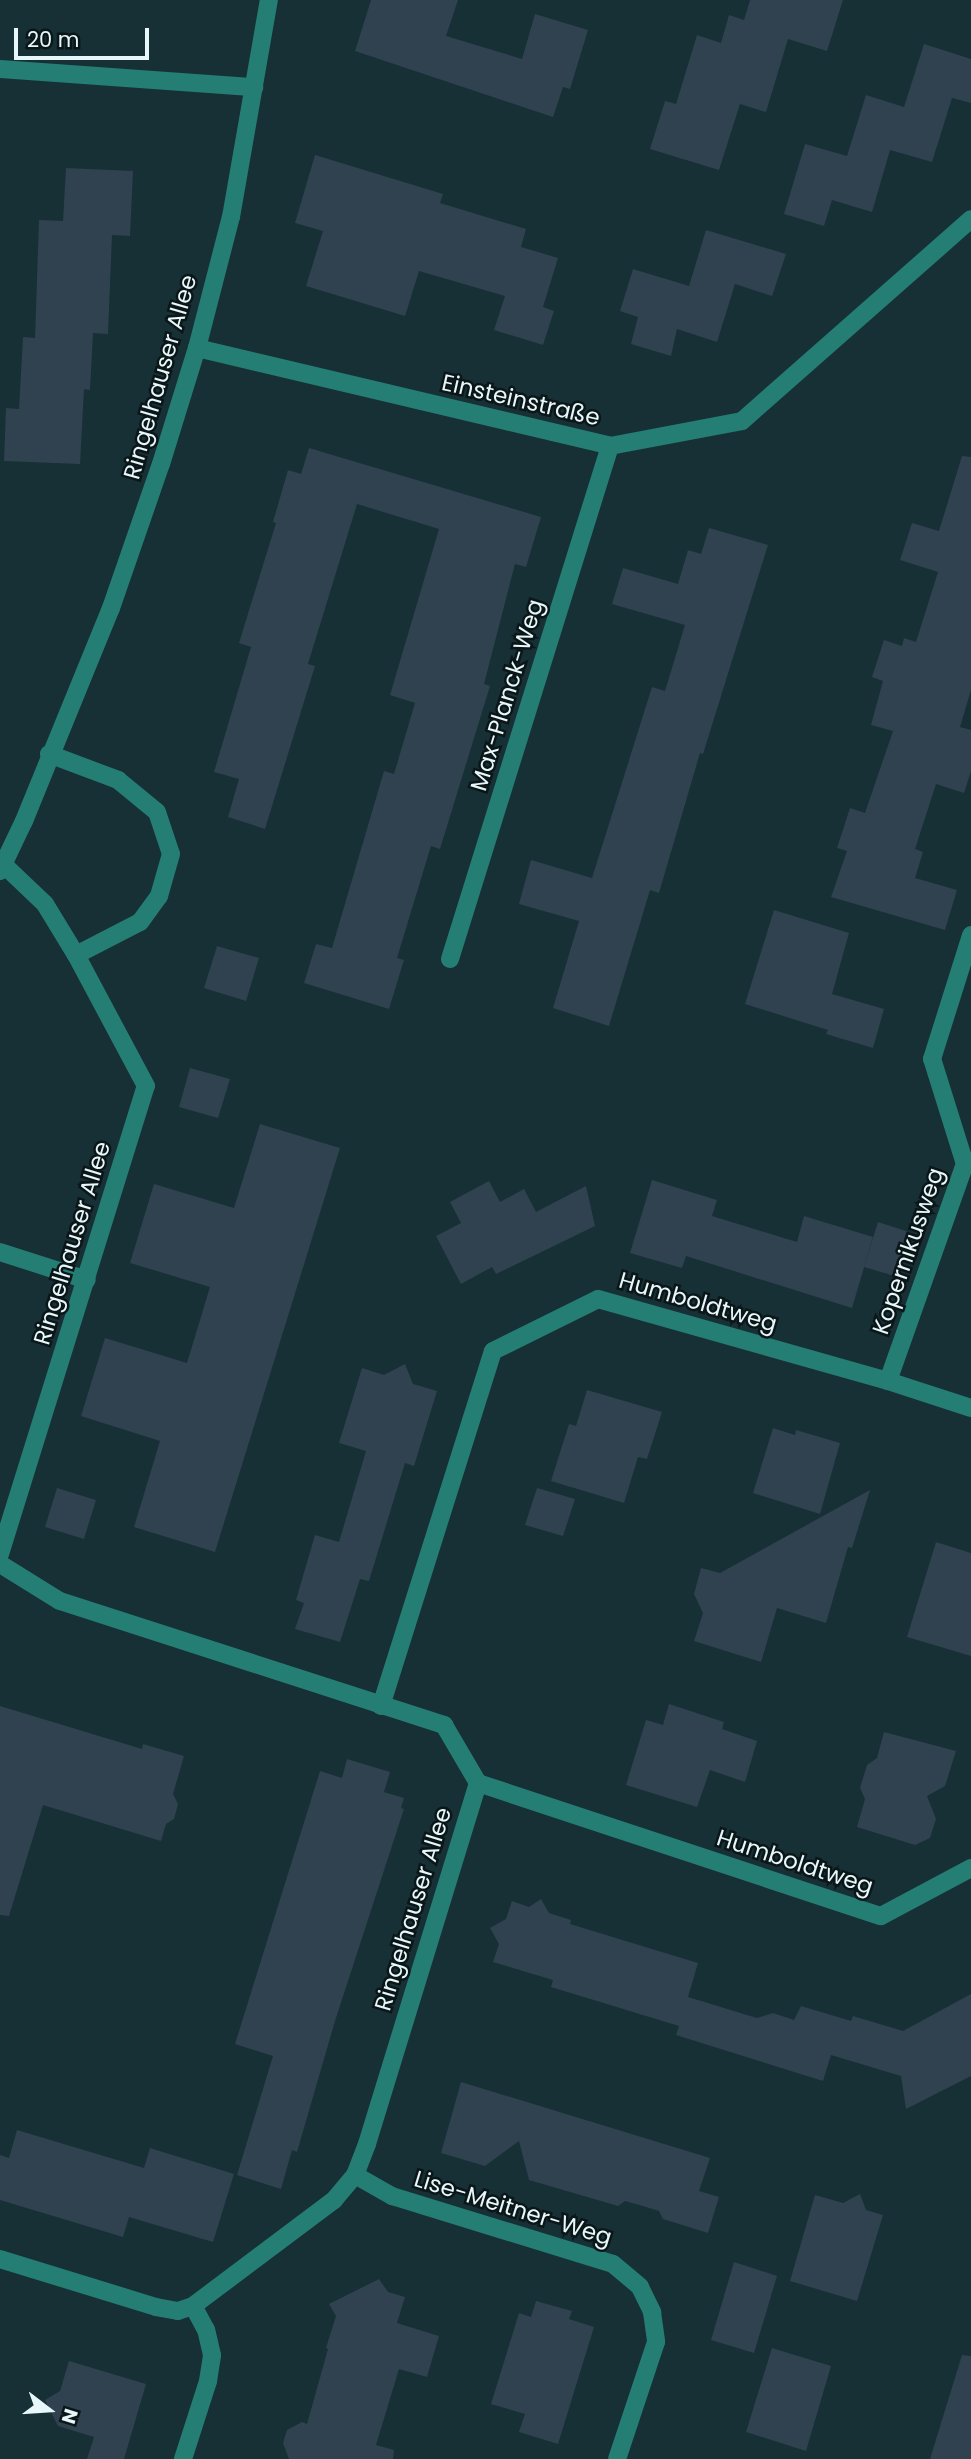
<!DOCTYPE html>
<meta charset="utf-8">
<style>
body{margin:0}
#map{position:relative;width:971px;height:2459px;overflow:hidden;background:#163036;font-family:Poppins,sans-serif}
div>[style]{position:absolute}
.building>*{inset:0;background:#304150}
.minor>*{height:18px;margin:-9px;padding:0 9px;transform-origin:9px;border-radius:9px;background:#257e74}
span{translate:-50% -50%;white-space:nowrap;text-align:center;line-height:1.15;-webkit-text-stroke:5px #0b1619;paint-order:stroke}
.street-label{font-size:23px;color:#e7f7fa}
.north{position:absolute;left:14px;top:2375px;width:70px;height:70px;-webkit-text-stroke:5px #0b1619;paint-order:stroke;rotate:107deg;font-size:19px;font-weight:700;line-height:28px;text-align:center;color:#e7f7fa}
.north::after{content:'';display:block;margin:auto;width:24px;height:32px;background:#e7f7fa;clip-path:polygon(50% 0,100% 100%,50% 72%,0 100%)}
.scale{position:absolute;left:14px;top:28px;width:135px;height:32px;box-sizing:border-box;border:4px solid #e7f7fa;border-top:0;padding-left:9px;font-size:21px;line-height:24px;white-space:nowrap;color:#e7f7fa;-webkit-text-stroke:5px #0b1619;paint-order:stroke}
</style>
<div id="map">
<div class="building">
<div style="clip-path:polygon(371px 0,458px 0,446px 36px,522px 59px,535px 14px,588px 30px,570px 89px,563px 87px,553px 117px,355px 51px)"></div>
<div style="clip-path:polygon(750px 0,843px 0,827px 51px,788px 39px,766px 112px,740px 104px,719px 170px,650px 149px,665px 101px,676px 104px,697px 35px,721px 43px,729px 15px,744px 20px)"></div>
<div style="clip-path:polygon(924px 44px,971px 59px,971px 103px,952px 98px,932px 162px,890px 150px,872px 212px,832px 200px,824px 226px,784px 214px,805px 144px,847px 156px,866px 95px,904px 107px)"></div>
<div style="clip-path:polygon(315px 155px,443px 194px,440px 203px,526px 229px,521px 247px,558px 258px,543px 307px,554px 311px,543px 345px,494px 330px,505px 296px,419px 271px,405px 316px,306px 286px,323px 231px,295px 223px)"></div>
<div style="clip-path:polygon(66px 168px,133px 171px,130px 236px,112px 235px,108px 334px,93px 333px,90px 390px,84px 389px,80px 464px,4px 461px,6px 408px,19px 409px,23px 337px,35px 338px,39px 220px,63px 221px)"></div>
<div style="clip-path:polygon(706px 230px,786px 254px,772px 296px,735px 284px,717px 342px,677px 329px,671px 356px,631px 344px,638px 317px,620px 311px,633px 269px,689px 286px)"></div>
<div style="clip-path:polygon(309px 448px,541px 517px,526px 567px,515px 564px,484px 684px,490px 686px,440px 849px,431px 846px,397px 958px,404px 960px,389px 1009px,304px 983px,316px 944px,332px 948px,384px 771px,394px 774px,415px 703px,390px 695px,439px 529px,357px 504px,308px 664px,315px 666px,265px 829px,228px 817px,239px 779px,214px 772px,251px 647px,239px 643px,276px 523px,273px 522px,288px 470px,301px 474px)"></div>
<div style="clip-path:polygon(962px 456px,971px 457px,971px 690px,960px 727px,971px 730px,971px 771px,964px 793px,936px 784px,915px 849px,923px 852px,915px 878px,957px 890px,945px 930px,831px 897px,847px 851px,837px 848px,850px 808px,865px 813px,893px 731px,871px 725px,883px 681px,872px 677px,884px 640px,902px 646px,904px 638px,916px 642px,938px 572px,900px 560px,912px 523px,939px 531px)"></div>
<div style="clip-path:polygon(709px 528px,768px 545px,703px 754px,700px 753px,659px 893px,650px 890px,609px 1026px,553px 1008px,579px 921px,519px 904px,531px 860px,592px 878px,652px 687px,665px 691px,685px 625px,612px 604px,623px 568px,678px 584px,688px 550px,701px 554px)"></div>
<div style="clip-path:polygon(774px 910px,849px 933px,832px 994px,884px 1009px,873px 1048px,826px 1034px,828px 1030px,745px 1004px)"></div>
<div style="clip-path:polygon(217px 946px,259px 958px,246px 1001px,204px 988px)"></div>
<div style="clip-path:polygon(190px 1068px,230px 1079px,218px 1118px,179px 1107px)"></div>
<div style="clip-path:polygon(260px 1124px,340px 1148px,215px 1552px,134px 1527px,160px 1441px,81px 1416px,105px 1338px,187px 1363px,210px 1287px,130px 1263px,154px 1184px,234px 1208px)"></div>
<div style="clip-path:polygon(652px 1180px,717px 1200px,712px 1216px,797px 1242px,804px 1216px,873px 1237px,852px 1308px,686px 1256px,682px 1268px,630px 1253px)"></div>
<div style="clip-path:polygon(489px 1181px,500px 1202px,524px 1189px,536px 1212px,586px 1186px,595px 1226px,496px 1274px,492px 1267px,461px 1284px,436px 1236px,461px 1223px,450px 1202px)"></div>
<div style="clip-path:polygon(878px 1222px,912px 1233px,898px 1277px,864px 1267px)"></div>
<div style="clip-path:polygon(405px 1364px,413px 1384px,437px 1391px,414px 1466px,405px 1463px,369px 1581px,360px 1579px,340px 1642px,295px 1629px,304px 1603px,296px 1600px,315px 1535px,339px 1542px,366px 1451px,339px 1443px,362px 1368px,384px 1375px)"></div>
<div style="clip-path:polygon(587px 1390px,662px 1412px,647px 1459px,638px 1457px,624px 1503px,551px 1481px,569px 1424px,576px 1426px)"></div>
<div style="clip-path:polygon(773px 1428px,795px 1435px,796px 1430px,840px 1443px,820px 1514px,753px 1493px)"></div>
<div style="clip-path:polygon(57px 1488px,96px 1500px,84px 1539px,45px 1527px)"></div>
<div style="clip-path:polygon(537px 1488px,575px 1499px,563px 1536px,525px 1525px)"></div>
<div style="clip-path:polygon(870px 1490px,852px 1548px,848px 1547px,826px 1623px,777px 1608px,761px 1662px,694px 1641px,703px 1613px,694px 1594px,701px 1568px,720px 1573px)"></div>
<div style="clip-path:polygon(936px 1542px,971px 1553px,971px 1656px,907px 1637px)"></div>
<div style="clip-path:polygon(669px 1704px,724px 1722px,722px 1729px,757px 1741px,745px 1782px,710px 1770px,697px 1807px,626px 1785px,646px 1720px,663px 1725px)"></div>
<div style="clip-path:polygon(0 1706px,142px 1749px,143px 1744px,184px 1756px,173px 1794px,178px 1804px,174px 1819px,166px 1824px,161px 1841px,43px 1805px,9px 1916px,0 1915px)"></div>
<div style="clip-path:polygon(884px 1732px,956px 1751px,945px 1786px,927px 1796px,936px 1819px,930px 1838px,915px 1845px,857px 1827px,865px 1799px,860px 1788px,867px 1765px,877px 1758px)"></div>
<div style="clip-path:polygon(347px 1759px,390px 1772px,384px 1792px,404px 1798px,401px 1808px,404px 1809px,335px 2021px,297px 2152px,292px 2150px,281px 2189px,237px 2175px,273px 2056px,235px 2044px,320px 1771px,342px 1778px)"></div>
<div style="clip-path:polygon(541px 1899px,549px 1913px,571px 1920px,570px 1924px,698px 1963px,688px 1997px,757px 2018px,773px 2013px,794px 2020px,801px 2006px,851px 2021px,853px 2016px,903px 2031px,971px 1994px,971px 2076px,906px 2109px,901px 2076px,831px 2055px,823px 2081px,676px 2035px,679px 2026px,551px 1987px,553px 1980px,493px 1962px,499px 1944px,490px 1928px,506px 1919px,512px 1901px,529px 1907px)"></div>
<div style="clip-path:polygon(461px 2082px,710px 2158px,699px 2191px,719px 2197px,708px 2233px,663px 2219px,659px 2211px,643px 2206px,625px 2201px,618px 2206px,529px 2180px,519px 2141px,485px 2166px,441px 2153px)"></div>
<div style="clip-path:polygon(17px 2130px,144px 2168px,150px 2148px,234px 2174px,213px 2242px,129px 2217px,123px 2237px,0 2200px,0 2155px,9px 2158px)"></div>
<div style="clip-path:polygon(860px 2194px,866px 2210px,883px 2215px,857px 2301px,790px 2281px,815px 2195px,843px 2203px)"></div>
<div style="clip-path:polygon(734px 2262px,777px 2276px,754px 2353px,711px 2340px)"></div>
<div style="clip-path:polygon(379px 2279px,388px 2292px,405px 2297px,397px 2323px,439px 2336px,427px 2377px,399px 2369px,376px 2445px,394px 2450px,393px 2459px,289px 2459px,283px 2443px,287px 2430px,302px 2422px,307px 2424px,328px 2349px,326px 2348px,336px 2316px,329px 2304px)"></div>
<div style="clip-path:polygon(536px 2301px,572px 2311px,569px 2319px,594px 2327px,558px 2444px,519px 2432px,525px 2414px,491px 2404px,519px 2313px,531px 2317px)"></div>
<div style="clip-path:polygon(772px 2348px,831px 2366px,806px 2451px,746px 2432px)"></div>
<div style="clip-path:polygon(962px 2355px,971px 2356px,971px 2459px,930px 2459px)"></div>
<div style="clip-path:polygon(69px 2361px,146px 2384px,124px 2459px,87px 2459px,94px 2437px,58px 2426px,45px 2400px,60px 2391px)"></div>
</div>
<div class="minor">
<div style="left:0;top:69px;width:255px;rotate:4.1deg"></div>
<div style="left:197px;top:348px;width:424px;rotate:13.3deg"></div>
<div style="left:610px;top:446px;width:134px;rotate:-10.7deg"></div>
<div style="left:742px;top:421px;width:305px;rotate:-41.4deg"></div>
<div style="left:49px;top:754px;width:74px;rotate:20.6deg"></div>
<div style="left:118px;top:780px;width:50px;rotate:39.4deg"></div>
<div style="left:157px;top:812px;width:44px;rotate:71.6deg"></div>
<div style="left:171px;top:854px;width:44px;rotate:105.9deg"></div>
<div style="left:159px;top:896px;width:32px;rotate:126deg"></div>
<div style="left:140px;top:922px;width:72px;rotate:152.7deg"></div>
<div style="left:0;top:871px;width:55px;rotate:-64.4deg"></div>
<div style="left:24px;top:821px;width:230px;rotate:-67.8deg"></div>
<div style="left:111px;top:608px;width:152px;rotate:-70.9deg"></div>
<div style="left:161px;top:464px;width:121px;rotate:-72.8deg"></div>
<div style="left:197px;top:348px;width:135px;rotate:-75.5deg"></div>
<div style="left:231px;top:217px;width:220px;rotate:-80.1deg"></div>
<div style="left:450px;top:959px;width:537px;rotate:-72.68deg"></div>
<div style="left:0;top:1252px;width:91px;rotate:17.8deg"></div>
<div style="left:888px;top:1381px;width:230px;rotate:-70.5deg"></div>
<div style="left:965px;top:1164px;width:110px;rotate:-107.4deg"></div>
<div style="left:932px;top:1059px;width:130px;rotate:-72.5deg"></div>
<div style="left:0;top:1554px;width:490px;rotate:-72.7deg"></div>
<div style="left:146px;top:1086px;width:149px;rotate:-118.1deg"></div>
<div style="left:76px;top:955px;width:60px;rotate:-121.3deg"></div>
<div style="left:45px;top:904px;width:57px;rotate:-136.4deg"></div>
<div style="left:0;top:1564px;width:70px;rotate:31.7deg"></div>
<div style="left:60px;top:1601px;width:404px;rotate:17.9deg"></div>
<div style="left:444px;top:1725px;width:67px;rotate:59.6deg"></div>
<div style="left:478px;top:1783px;width:378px;rotate:107.1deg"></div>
<div style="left:367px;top:2144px;width:33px;rotate:111deg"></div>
<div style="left:355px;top:2175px;width:33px;rotate:130deg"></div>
<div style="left:334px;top:2200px;width:176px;rotate:143.1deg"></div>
<div style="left:193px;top:2306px;width:16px;rotate:162deg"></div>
<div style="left:178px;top:2311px;width:22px;rotate:-170deg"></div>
<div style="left:156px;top:2307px;width:163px;rotate:-162.9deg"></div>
<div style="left:381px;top:1706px;width:372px;rotate:-72.5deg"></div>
<div style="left:493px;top:1351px;width:117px;rotate:-26.3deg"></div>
<div style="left:598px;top:1299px;width:301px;rotate:15.8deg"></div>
<div style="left:888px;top:1381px;width:87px;rotate:18deg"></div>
<div style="left:478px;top:1783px;width:424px;rotate:18.3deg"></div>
<div style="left:881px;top:1916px;width:102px;rotate:-28.1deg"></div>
<div style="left:355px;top:2175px;width:43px;rotate:29.6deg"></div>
<div style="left:392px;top:2196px;width:231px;rotate:17.1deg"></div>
<div style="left:613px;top:2264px;width:35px;rotate:40deg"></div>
<div style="left:640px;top:2287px;width:28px;rotate:64deg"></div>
<div style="left:652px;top:2312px;width:30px;rotate:82deg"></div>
<div style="left:656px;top:2342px;width:123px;rotate:108.4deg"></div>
<div style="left:183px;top:2459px;width:82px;rotate:-72.2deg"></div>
<div style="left:208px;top:2381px;width:26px;rotate:-81deg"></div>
<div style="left:212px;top:2355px;width:26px;rotate:-103deg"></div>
<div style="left:206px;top:2330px;width:27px;rotate:-118deg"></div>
</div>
<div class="street-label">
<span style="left:160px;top:377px;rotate:-74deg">Ringelhauser Allee</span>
<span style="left:521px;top:400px;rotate:13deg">Einsteinstraße</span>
<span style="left:507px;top:695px;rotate:-73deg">Max-Planck-Weg</span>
<span style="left:72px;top:1243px;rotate:-73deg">Ringelhauser Allee</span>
<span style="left:908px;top:1251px;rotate:-71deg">Kopernikusweg</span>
<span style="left:698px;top:1302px;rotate:16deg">Humboldtweg</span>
<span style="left:795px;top:1862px;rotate:18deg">Humboldtweg</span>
<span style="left:413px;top:1909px;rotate:-73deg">Ringelhauser Allee</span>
<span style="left:513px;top:2208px;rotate:17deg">Lise-Meitner-Weg</span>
</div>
<div class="north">N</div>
<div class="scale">20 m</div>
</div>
